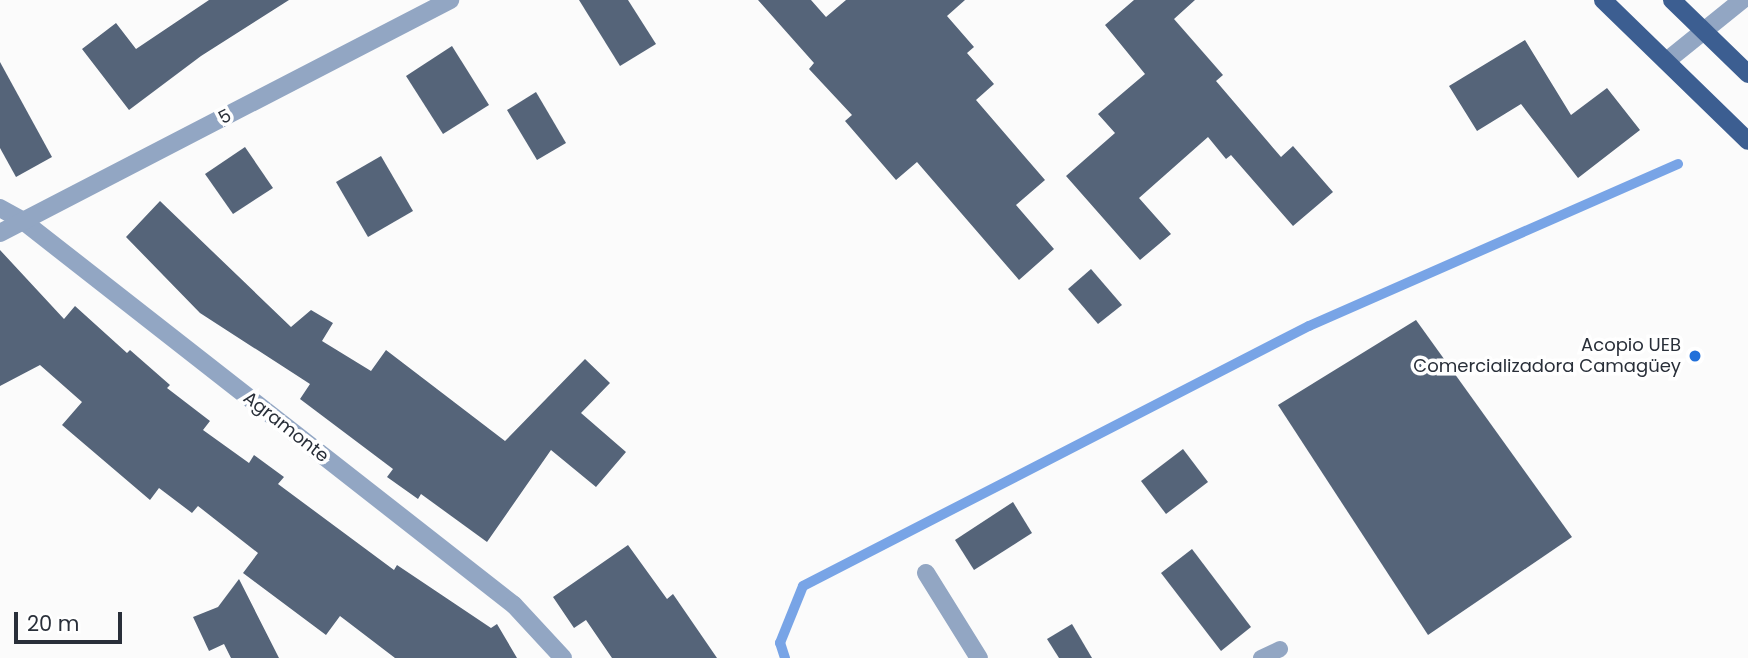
<!DOCTYPE html>
<meta charset="utf-8">
<style>
body{margin:0}
#map{position:relative;width:1748px;height:658px;overflow:hidden;background:#fbfbfb;font-family:Poppins,sans-serif}
div>[style]{position:absolute}
.stream>*{height:10px;margin:-5px;padding:0 5px;transform-origin:5px;border-radius:5px;background:#78a4e6}
.building>*{inset:0;background:#556479}
.service>*{height:16px;margin:-8px;padding:0 8px;transform-origin:8px;border-radius:8px;background:#92a6c3}
.minor>*{height:18px;margin:-9px;padding:0 9px;transform-origin:9px;border-radius:9px;background:#92a6c3}
.tertiary>*{height:18px;margin:-9px;padding:0 9px;transform-origin:9px;border-radius:9px;background:#92a6c3}
.primary>*{height:18px;margin:-9px;padding:0 9px;transform-origin:9px;border-radius:9px;background:#3c5e91}
.dots>*{width:19px;height:19px;translate:-50% -50%;box-sizing:border-box;border:4px solid #fff;border-radius:50%}
span{translate:-50% -50%;white-space:nowrap;text-align:center;line-height:1.15;-webkit-text-stroke:7px #fff;paint-order:stroke}
.street-label{font-size:18px;color:#292f39}
.poi-label{font-size:18px;color:#292f39}
.right{translate:-100% -50%;text-align:right}
.scale{position:absolute;left:14px;top:612px;width:108px;height:32px;box-sizing:border-box;border:4px solid #292f39;border-top:0;padding-left:9px;font-size:21px;line-height:24px;white-space:nowrap;color:#292f39;-webkit-text-stroke:5px #fff;paint-order:stroke}
</style>
<div id="map">
<div class="stream">
<div style="left:785px;top:658px;width:16px;rotate:-108deg"></div>
<div style="left:780px;top:643px;width:61px;rotate:-68deg"></div>
<div style="left:803px;top:586px;width:569px;rotate:-27.2deg"></div>
<div style="left:1309px;top:326px;width:403px;rotate:-23.7deg"></div>
</div>
<div class="building">
<div style="clip-path:polygon(209px 0,289px 0,201px 56px,129px 110px,82px 49px,116px 23px,136px 49px)"></div>
<div style="clip-path:polygon(579px 0,628px 0,656px 44px,620px 66px)"></div>
<div style="clip-path:polygon(758px 0,811px 0,826px 17px,846px 0,965px 0,947px 16px,974px 47px,967px 53px,994px 84px,976px 100px,1045px 180px,1016px 205px,1054px 249px,1019px 280px,917px 162px,896px 180px,845px 121px,852px 115px,809px 69px,814px 63px)"></div>
<div style="clip-path:polygon(1134px 0,1195px 0,1174px 19px,1223px 75px,1216px 81px,1281px 157px,1293px 146px,1333px 192px,1293px 226px,1231px 155px,1226px 159px,1208px 137px,1139px 198px,1171px 234px,1140px 260px,1066px 176px,1115px 133px,1098px 114px,1145px 74px,1105px 25px)"></div>
<div style="clip-path:polygon(1525px 40px,1571px 115px,1607px 88px,1640px 130px,1578px 178px,1521px 104px,1477px 131px,1449px 86px)"></div>
<div style="clip-path:polygon(452px 46px,489px 105px,443px 134px,406px 76px)"></div>
<div style="clip-path:polygon(0 62px,52px 157px,16px 177px,0 148px)"></div>
<div style="clip-path:polygon(536px 92px,566px 143px,537px 160px,507px 110px)"></div>
<div style="clip-path:polygon(245px 147px,273px 188px,233px 214px,205px 174px)"></div>
<div style="clip-path:polygon(381px 156px,413px 211px,368px 237px,336px 182px)"></div>
<div style="clip-path:polygon(160px 201px,291px 327px,311px 310px,333px 323px,322px 341px,371px 371px,386px 350px,505px 441px,585px 359px,610px 383px,581px 413px,626px 452px,596px 487px,551px 450px,487px 542px,421px 494px,418px 499px,387px 477px,393px 469px,300px 399px,310px 384px,200px 313px,126px 237px)"></div>
<div style="clip-path:polygon(0 250px,64px 319px,75px 306px,127px 353px,130px 350px,170px 385px,167px 388px,210px 421px,203px 430px,249px 463px,254px 455px,284px 477px,278px 484px,394px 570px,397px 565px,491px 628px,497px 624px,517px 658px,395px 658px,340px 616px,326px 635px,243px 573px,258px 553px,198px 506px,192px 513px,159px 488px,150px 500px,62px 425px,82px 402px,40px 365px,0 386px)"></div>
<div style="clip-path:polygon(1091px 269px,1122px 305px,1098px 324px,1068px 289px)"></div>
<div style="clip-path:polygon(1416px 320px,1572px 537px,1428px 635px,1278px 405px)"></div>
<div style="clip-path:polygon(1183px 449px,1208px 482px,1166px 514px,1141px 481px)"></div>
<div style="clip-path:polygon(1013px 502px,1032px 533px,974px 570px,955px 540px)"></div>
<div style="clip-path:polygon(628px 545px,667px 599px,673px 594px,717px 658px,612px 658px,586px 620px,574px 628px,553px 597px)"></div>
<div style="clip-path:polygon(1192px 549px,1251px 627px,1221px 651px,1161px 573px)"></div>
<div style="clip-path:polygon(239px 579px,279px 658px,231px 658px,224px 644px,209px 651px,193px 617px,218px 607px)"></div>
<div style="clip-path:polygon(1072px 624px,1092px 658px,1059px 658px,1047px 639px)"></div>
</div>
<div class="service">
<div style="left:1261px;top:658px;width:21px;rotate:-25deg"></div>
</div>
<div class="minor">
<div style="left:0;top:208px;width:26px;rotate:29deg"></div>
<div style="left:23px;top:221px;width:623px;rotate:38.03deg"></div>
<div style="left:514px;top:605px;width:72px;rotate:47.2deg"></div>
<div style="left:0;top:233px;width:507px;rotate:-27.37deg"></div>
<div style="left:926px;top:573px;width:100px;rotate:58.1deg"></div>
</div>
<div class="tertiary">
<div style="left:1669px;top:59px;width:94px;rotate:-38.9deg"></div>
</div>
<div class="primary">
<div style="left:1603px;top:0;width:202px;rotate:44.2deg"></div>
<div style="left:1672px;top:0;width:106px;rotate:44.2deg"></div>
</div>
<div class="dots">
<div style="left:1695px;top:356px;background:#2170da"></div>
</div>
<div class="street-label">
<span style="left:225px;top:117px;rotate:-27deg">5</span>
<span style="left:286px;top:427px;rotate:38deg">Agramonte</span>
</div>
<div class="poi-label">
<span class="right" style="left:1681px;top:356px">Acopio UEB<br>Comercializadora Camagüey</span>
</div>
<div class="scale">20 m</div>
</div>
